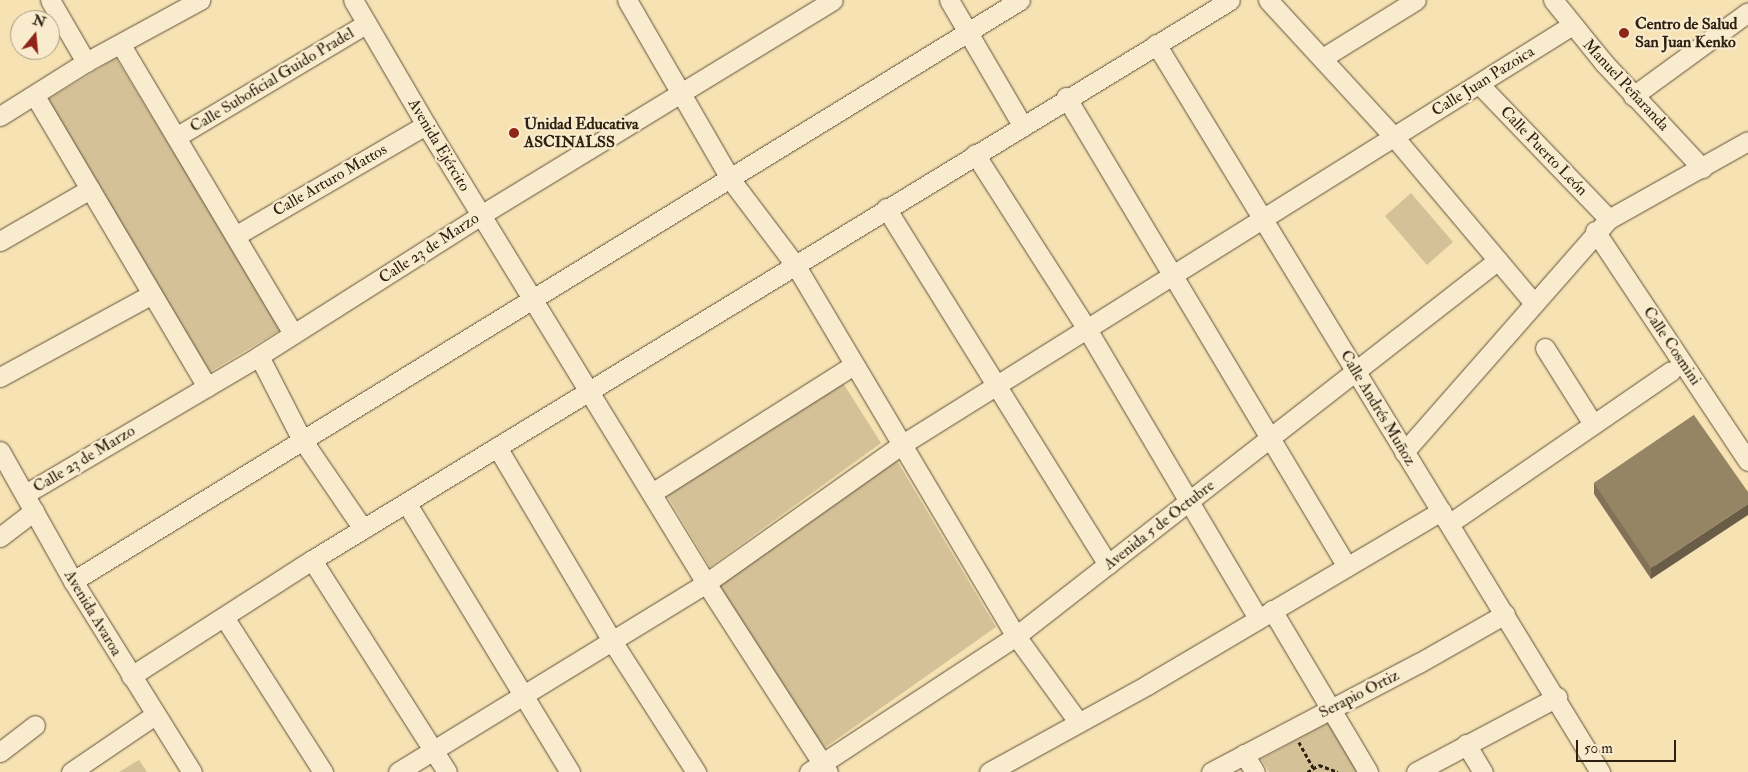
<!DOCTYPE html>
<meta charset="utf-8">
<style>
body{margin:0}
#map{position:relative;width:1748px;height:772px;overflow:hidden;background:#f6e2b3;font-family:"IM FELL Double Pica",serif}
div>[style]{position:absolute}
.green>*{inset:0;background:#d4c197}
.path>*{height:2.5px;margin-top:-1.25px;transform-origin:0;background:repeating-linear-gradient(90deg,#2e2011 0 4px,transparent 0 6.5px)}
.roads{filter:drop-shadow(0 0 1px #60503a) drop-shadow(0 0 1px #60503a)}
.minor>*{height:19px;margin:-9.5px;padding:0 9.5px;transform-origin:9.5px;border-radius:9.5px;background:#f9ecce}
.wall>*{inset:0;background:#817257}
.shaded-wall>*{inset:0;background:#695d47}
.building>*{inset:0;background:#968565}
.dots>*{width:14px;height:14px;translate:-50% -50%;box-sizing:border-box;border:2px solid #f9ecce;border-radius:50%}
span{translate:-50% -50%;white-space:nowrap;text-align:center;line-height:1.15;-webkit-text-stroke:4.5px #f9ecce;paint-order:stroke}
.poi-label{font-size:16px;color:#2e2011;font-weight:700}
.left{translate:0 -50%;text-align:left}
.street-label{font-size:16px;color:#2e2011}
.north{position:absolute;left:10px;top:10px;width:50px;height:50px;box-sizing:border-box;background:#f9ecce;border:1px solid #a89a82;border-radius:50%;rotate:17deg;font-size:14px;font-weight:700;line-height:20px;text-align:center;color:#2e2011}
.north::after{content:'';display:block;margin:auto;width:18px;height:22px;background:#8f2418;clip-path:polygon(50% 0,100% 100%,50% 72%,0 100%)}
.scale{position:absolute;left:1576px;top:740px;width:100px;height:22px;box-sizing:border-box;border:2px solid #2e2011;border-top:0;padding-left:6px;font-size:15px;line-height:18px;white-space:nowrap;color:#2e2011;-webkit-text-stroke:4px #f9ecce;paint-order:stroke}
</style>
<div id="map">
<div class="green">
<div style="clip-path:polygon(116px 58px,282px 329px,210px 372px,45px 101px)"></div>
<div style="clip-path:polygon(1411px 193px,1453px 242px,1427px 265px,1385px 216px)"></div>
<div style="clip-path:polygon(843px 383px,881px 443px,710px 567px,666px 494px)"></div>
<div style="clip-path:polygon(896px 459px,996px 627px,823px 749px,719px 586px)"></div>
<div style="clip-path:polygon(1328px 723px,1358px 772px,1269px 772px,1261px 759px)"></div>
<div style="clip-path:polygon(139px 760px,147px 772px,119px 772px)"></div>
</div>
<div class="path">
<div style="left:1299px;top:742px;width:29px;rotate:61deg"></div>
<div style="left:1307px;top:772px;width:14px;rotate:-30deg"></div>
<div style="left:1319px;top:765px;width:20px;rotate:20deg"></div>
</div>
<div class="roads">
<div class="minor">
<div style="left:50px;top:0;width:72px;rotate:59.9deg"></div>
<div style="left:353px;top:0;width:145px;rotate:59.7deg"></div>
<div style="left:426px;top:125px;width:537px;rotate:58.56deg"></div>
<div style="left:706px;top:583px;width:225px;rotate:57.2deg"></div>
<div style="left:627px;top:0;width:208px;rotate:60deg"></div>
<div style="left:731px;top:180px;width:108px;rotate:52.9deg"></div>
<div style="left:796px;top:266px;width:430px;rotate:59.3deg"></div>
<div style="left:1016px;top:636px;width:107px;rotate:54.1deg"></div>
<div style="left:949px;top:0;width:145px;rotate:59.7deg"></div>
<div style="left:1268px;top:0;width:186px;rotate:47.4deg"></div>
<div style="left:1394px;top:137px;width:217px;rotate:49.9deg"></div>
<div style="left:1553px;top:0;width:81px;rotate:51deg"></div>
<div style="left:1604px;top:63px;width:144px;rotate:47deg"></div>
<div style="left:1156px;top:44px;width:853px;rotate:58.62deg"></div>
<div style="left:121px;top:45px;width:336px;rotate:59.2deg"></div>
<div style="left:1324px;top:57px;width:108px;rotate:-31.8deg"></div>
<div style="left:1479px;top:84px;width:187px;rotate:46.1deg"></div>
<div style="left:35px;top:96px;width:338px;rotate:59.4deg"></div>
<div style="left:1633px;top:96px;width:142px;rotate:-36.1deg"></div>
<div style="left:1066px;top:97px;width:545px;rotate:59.11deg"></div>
<div style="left:0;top:116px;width:102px;rotate:-32.1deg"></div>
<div style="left:86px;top:62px;width:130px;rotate:-28.5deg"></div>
<div style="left:176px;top:137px;width:222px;rotate:-30.8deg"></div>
<div style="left:975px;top:154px;width:208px;rotate:57.4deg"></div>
<div style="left:1087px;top:329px;width:336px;rotate:59.4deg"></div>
<div style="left:886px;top:208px;width:420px;rotate:58.1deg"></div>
<div style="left:1595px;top:231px;width:276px;rotate:56.4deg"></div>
<div style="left:235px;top:236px;width:221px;rotate:-30.2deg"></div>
<div style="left:0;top:241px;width:104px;rotate:-30deg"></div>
<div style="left:1545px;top:348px;width:90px;rotate:57.7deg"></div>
<div style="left:259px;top:356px;width:92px;rotate:62.9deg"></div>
<div style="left:301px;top:438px;width:110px;rotate:55.7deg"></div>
<div style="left:0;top:377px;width:173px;rotate:-28.6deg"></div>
<div style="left:497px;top:447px;width:226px;rotate:59.3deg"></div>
<div style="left:612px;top:641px;width:156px;rotate:57.3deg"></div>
<div style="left:0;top:451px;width:149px;rotate:60.7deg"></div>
<div style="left:73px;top:581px;width:225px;rotate:58.1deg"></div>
<div style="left:1404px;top:452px;width:310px;rotate:-48.7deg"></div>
<div style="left:1609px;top:219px;width:159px;rotate:-29.3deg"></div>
<div style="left:652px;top:493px;width:239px;rotate:-32.4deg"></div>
<div style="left:25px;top:494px;width:272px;rotate:-30.5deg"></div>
<div style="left:259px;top:356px;width:263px;rotate:-32.4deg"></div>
<div style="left:481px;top:215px;width:412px;rotate:-31.4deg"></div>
<div style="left:407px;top:504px;width:314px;rotate:58.7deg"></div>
<div style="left:1450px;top:523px;width:268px;rotate:-34.5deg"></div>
<div style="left:0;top:537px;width:43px;rotate:-37.4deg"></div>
<div style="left:312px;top:560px;width:251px;rotate:57.5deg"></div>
<div style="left:73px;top:581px;width:1111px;rotate:-31.53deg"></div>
<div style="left:1272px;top:610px;width:188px;rotate:59.3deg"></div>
<div style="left:224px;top:617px;width:184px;rotate:57.4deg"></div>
<div style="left:131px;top:676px;width:215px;rotate:-32.7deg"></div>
<div style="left:312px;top:560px;width:1075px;rotate:-31.38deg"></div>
<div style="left:1466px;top:744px;width:33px;rotate:59deg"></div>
<div style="left:0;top:752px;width:44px;rotate:-37.6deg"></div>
<div style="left:1244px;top:754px;width:21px;rotate:59deg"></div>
<div style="left:71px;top:772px;width:102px;rotate:-34.2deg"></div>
<div style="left:398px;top:772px;width:361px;rotate:-31.5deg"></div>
<div style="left:706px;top:583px;width:239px;rotate:-35.3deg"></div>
<div style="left:901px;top:445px;width:792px;rotate:-32.04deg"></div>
<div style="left:809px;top:772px;width:248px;rotate:-33.3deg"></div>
<div style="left:1016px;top:636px;width:611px;rotate:-37.96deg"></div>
<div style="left:989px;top:772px;width:180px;rotate:-28.8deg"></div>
<div style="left:1147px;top:685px;width:342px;rotate:-30.6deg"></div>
<div style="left:1211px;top:772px;width:235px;rotate:-27.7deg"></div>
<div style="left:1419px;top:663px;width:99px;rotate:-29.7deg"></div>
<div style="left:1416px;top:772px;width:160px;rotate:-28deg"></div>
</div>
</div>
<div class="wall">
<div style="clip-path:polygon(1694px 415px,1651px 579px,1594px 494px,1594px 483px)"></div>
</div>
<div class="shaded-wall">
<div style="clip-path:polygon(1748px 504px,1748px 515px,1651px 579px,1651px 568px)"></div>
</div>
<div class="building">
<div style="clip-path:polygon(1694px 415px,1748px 492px,1748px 504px,1651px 568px,1594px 483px)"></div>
</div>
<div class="dots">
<div style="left:1624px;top:33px;background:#8f2418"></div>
<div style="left:514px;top:133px;background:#8f2418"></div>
</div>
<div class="poi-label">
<span class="left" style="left:1635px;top:33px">Centro de Salud<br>San Juan Kenko</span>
<span class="left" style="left:524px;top:133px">Unidad Educativa<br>ASCINALSS</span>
</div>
<div class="street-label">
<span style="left:272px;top:80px;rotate:-31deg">Calle Suboficial Guido Pradel</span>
<span style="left:1483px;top:81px;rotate:-32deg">Calle Juan Pazoica</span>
<span style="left:1626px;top:85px;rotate:47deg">Manuel Peñaranda</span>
<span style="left:439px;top:145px;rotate:59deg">Avenida Ejército</span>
<span style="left:1544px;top:151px;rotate:46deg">Calle Puerto León</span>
<span style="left:330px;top:180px;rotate:-30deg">Calle Arturo Mattos</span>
<span style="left:429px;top:248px;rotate:-33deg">Calle 23 de Marzo</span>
<span style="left:1672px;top:346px;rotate:56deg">Calle Cosmini</span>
<span style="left:1378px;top:408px;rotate:59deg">Calle Andrés Muñoz</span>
<span style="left:84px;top:459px;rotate:-31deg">Calle 23 de Marzo</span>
<span style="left:1159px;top:525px;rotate:-38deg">Avenida 5 de Octubre</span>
<span style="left:93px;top:613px;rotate:59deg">Avenida Avaroa</span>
<span style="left:1359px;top:694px;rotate:-27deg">Serapio Ortiz</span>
</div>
<div class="north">N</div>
<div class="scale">50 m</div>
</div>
